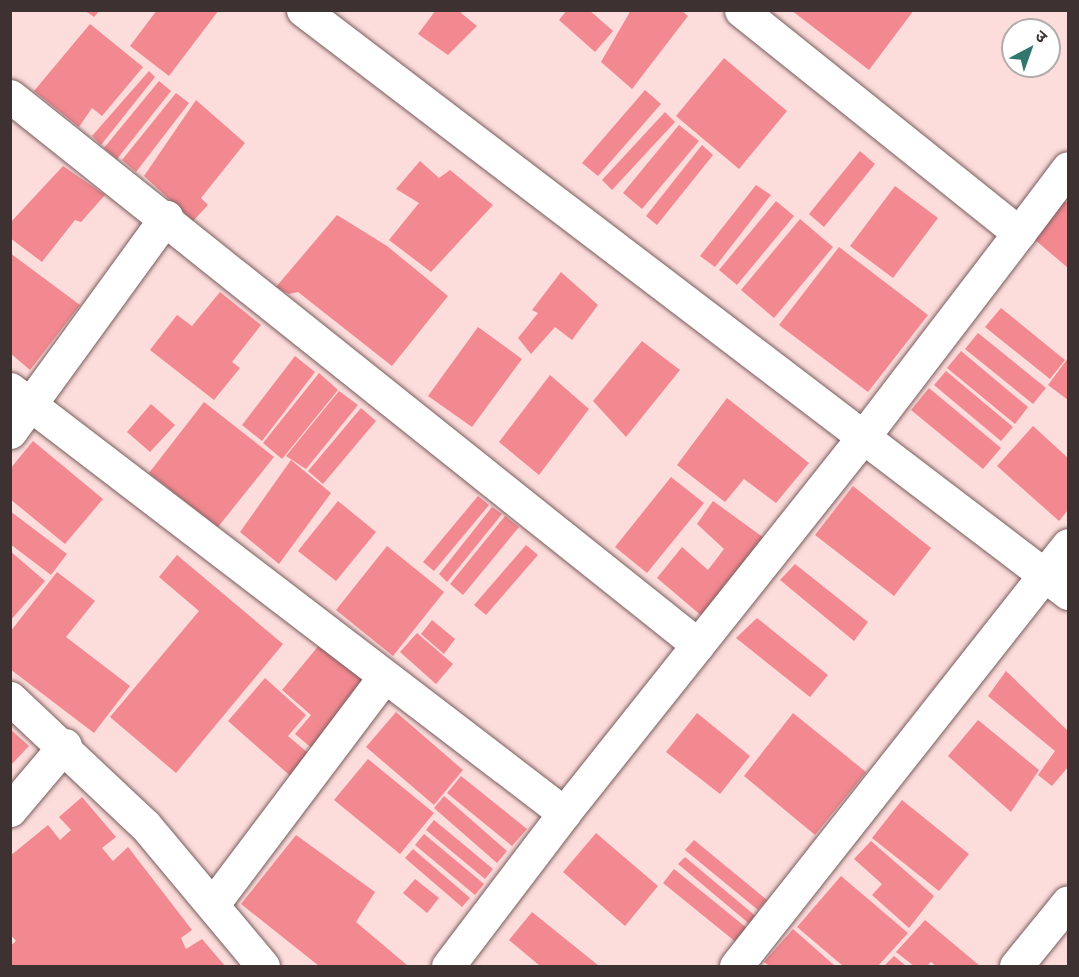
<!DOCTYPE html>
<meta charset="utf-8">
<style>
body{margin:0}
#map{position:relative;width:1079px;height:977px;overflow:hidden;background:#fddcdc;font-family:"Archivo Narrow","Noto Sans Devanagari",sans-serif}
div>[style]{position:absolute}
.building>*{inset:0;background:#f38990}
.roads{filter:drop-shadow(0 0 2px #785c5c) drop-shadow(0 0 2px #785c5c)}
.minor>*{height:33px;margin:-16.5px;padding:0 16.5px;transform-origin:16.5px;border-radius:16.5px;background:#fff}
span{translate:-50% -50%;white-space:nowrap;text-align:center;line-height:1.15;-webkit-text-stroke:5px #fff;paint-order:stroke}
.frame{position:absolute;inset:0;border:12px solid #3d3131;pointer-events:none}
.north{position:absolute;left:1001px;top:18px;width:60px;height:60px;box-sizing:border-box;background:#fff;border:2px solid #b1adad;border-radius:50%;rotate:41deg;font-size:16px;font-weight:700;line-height:24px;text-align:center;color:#3d3131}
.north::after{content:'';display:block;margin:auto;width:21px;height:27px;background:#31776d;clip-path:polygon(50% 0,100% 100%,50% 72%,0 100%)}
</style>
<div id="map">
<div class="building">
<div style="clip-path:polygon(84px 10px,100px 10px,94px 17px)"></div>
<div style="clip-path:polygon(157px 10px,219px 10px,169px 76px,130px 46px)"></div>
<div style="clip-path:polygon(436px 10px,463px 10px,461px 13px,477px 26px,448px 55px,418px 34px)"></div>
<div style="clip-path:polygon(567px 10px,589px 10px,613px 31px,595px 52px,559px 20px)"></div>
<div style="clip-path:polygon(631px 10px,681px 10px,688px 16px,632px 89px,601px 62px)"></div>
<div style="clip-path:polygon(791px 10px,914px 10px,869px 70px)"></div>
<div style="clip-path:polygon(90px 24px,143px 67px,102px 116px,92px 108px,79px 127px,34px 91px)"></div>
<div style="clip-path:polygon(724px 58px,787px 111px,739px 169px,676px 116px)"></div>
<div style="clip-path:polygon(149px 71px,155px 77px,101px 145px,92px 136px)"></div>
<div style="clip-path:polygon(159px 81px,171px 91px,117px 159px,104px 148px)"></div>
<div style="clip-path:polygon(645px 90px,661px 104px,598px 176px,582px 163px)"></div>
<div style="clip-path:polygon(176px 93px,189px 103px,136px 172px,122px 160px)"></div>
<div style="clip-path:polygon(196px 100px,245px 143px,201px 198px,208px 205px,193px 221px,144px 176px)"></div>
<div style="clip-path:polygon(665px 112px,675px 122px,612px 190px,602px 180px)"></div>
<div style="clip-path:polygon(679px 125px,699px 141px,642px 209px,623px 193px)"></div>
<div style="clip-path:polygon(702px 145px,713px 155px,657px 225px,646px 216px)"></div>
<div style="clip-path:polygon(860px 151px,875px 164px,824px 227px,809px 214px)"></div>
<div style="clip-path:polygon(420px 161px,439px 178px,450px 170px,493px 205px,431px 272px,389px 240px,419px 203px,396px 189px)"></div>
<div style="clip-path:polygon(63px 166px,105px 195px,81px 222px,75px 220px,42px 262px,10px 238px,10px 223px)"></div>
<div style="clip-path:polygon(756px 185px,771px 195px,715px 267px,700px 256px)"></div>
<div style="clip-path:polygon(895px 186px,938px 218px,893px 278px,850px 246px)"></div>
<div style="clip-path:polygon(776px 201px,794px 216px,737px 285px,719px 270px)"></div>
<div style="clip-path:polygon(1065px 201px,1068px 204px,1068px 268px,1034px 239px)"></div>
<div style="clip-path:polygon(337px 215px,387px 246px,448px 296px,392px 366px,298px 292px,289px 294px,276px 287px)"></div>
<div style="clip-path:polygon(800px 219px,833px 247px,774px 318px,741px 290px)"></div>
<div style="clip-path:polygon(839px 247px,928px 315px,868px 392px,779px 325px)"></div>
<div style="clip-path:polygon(10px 253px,80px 305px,30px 370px,10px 353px)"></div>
<div style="clip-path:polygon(561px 272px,598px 305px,572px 340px,555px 327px,531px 354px,518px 338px,538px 313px,532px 310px)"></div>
<div style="clip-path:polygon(220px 292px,261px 325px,232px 362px,240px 368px,214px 400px,150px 350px,177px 315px,192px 326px)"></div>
<div style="clip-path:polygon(1001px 308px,1065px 360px,1050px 379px,985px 327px)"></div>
<div style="clip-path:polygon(478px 327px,522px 359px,472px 427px,428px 396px)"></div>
<div style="clip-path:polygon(978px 333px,1046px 388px,1033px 404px,965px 349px)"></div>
<div style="clip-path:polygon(642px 341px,680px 370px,626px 437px,593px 401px)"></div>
<div style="clip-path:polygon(961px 351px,1028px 407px,1015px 424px,947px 368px)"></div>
<div style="clip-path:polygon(295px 356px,315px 372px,262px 441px,242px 425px)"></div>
<div style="clip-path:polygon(1068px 358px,1068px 400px,1048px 385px)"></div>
<div style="clip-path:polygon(946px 371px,1013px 427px,1001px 441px,934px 385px)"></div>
<div style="clip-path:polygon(319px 373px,338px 390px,282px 459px,263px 443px)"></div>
<div style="clip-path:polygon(550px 375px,589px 409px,539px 475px,499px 442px)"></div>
<div style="clip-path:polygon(929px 388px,1001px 448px,983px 469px,911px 410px)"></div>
<div style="clip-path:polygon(339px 391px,358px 405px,306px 469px,286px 456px)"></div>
<div style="clip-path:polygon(727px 398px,809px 463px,776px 503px,744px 479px,725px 502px,677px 465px)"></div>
<div style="clip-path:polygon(204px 402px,274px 457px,218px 527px,149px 473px)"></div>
<div style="clip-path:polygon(151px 404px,175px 425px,150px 452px,127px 432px)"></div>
<div style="clip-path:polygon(361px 408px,376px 421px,323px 484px,308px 471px)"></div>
<div style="clip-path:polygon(1033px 426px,1068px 458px,1068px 510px,1059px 521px,997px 466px)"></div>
<div style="clip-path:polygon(33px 441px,103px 499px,65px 544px,10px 499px,10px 469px)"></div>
<div style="clip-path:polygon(291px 460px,331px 493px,279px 564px,240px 532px)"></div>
<div style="clip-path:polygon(671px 477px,704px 503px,647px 573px,615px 547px)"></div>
<div style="clip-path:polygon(853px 486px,931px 548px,894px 596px,815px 535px)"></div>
<div style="clip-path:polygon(478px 496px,489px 505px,434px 571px,423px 562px)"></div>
<div style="clip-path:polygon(338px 501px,376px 532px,336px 581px,298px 551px)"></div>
<div style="clip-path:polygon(713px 501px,764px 538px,703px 617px,657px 578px,682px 547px,708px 570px,724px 549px,697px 524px)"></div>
<div style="clip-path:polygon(492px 507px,502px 514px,447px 582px,439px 574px)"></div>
<div style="clip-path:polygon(10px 511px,67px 554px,51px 575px,10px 544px)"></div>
<div style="clip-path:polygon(505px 516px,519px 527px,463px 595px,450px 584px)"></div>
<div style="clip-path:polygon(526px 545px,538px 555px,486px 615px,474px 605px)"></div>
<div style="clip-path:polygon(387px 546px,444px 592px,393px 656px,336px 610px)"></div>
<div style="clip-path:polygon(10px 551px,45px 581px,10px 621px)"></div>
<div style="clip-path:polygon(177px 555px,283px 644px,176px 773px,110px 717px,199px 611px,159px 577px)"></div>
<div style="clip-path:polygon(795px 564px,868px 622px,854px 641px,780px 580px)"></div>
<div style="clip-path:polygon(57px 572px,95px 601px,66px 637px,130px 686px,94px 733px,10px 669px,10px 632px)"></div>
<div style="clip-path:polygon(757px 618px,828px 675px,810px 697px,736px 638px)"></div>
<div style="clip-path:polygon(432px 620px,455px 639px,444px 654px,421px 634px)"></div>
<div style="clip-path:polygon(417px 633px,453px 664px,436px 684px,400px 652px)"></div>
<div style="clip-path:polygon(325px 638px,379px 684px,320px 755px,295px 734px,311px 715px,282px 690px)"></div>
<div style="clip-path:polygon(1006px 671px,1068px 731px,1068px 767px,1052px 786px,1038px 775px,1055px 751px,988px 696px)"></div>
<div style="clip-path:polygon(265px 678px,306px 715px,288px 736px,314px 758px,295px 780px,228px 721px)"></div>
<div style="clip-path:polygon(396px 712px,463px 770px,434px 805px,366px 747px)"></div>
<div style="clip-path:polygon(697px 713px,750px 756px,720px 794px,666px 752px)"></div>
<div style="clip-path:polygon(793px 713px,866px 772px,815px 835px,744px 776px)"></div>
<div style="clip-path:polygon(978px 720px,1039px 770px,1011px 812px,948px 756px)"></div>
<div style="clip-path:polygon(10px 729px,29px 746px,10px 766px)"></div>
<div style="clip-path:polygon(368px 759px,434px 813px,400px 854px,334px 800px)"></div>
<div style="clip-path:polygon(461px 776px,527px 829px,512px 846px,447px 793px)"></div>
<div style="clip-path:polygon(444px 796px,507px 851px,497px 863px,434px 808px)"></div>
<div style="clip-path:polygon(82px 797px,116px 837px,102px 848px,113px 861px,128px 847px,192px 930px,181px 938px,186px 949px,202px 939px,225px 966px,10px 966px,10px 946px,16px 941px,10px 934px,10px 856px,48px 825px,60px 840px,71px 830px,59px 817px)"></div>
<div style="clip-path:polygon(902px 800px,969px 854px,939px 891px,872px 838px)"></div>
<div style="clip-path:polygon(434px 820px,493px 869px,485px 879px,426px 830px)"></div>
<div style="clip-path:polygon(596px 833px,658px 886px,625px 926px,563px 872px)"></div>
<div style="clip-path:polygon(424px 834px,484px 884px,475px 895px,415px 845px)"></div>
<div style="clip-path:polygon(296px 835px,375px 892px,356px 922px,408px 966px,319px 966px,241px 904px)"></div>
<div style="clip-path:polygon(694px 840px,767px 900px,758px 910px,685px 850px)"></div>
<div style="clip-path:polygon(871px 841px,934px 896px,909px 928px,872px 895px,882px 884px,854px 859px)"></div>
<div style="clip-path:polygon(413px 849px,470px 898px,462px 907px,405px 858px)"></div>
<div style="clip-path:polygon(685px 857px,758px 918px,752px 926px,678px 864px)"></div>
<div style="clip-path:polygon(674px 869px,748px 929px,737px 943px,663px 883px)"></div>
<div style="clip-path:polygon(841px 876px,908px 933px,878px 966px,843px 966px,797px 927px)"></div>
<div style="clip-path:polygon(415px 879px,439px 898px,427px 913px,403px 893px)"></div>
<div style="clip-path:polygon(532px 912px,599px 966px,540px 966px,509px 940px)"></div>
<div style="clip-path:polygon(925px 920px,980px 966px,936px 966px,931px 962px,927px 966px,914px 966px,896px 952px)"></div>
<div style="clip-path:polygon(793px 929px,835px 966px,769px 966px,764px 962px)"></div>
<div style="clip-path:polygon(894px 956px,906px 966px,884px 966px)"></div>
</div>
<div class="roads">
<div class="minor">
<div style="left:303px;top:10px;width:962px;rotate:37.31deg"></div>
<div style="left:10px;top:96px;width:880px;rotate:38.59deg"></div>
<div style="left:1019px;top:233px;width:81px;rotate:-53deg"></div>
<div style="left:10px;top:389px;width:698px;rotate:37.43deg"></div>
<div style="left:10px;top:432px;width:266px;rotate:-54deg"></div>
<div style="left:10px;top:698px;width:185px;rotate:43.3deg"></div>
<div style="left:145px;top:825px;width:184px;rotate:50.1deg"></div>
<div style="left:10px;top:810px;width:85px;rotate:-49.8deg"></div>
<div style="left:213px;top:904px;width:284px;rotate:-53deg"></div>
<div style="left:448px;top:966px;width:192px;rotate:-52.8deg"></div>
<div style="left:564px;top:813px;width:480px;rotate:-51.5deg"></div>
<div style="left:863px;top:437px;width:257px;rotate:-52.6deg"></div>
<div style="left:1019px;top:233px;width:356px;rotate:-141.3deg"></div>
<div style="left:736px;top:966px;width:536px;rotate:-51.74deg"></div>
<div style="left:1016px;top:966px;width:82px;rotate:-50.9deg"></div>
</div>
</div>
<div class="frame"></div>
<div class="north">उ</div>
</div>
